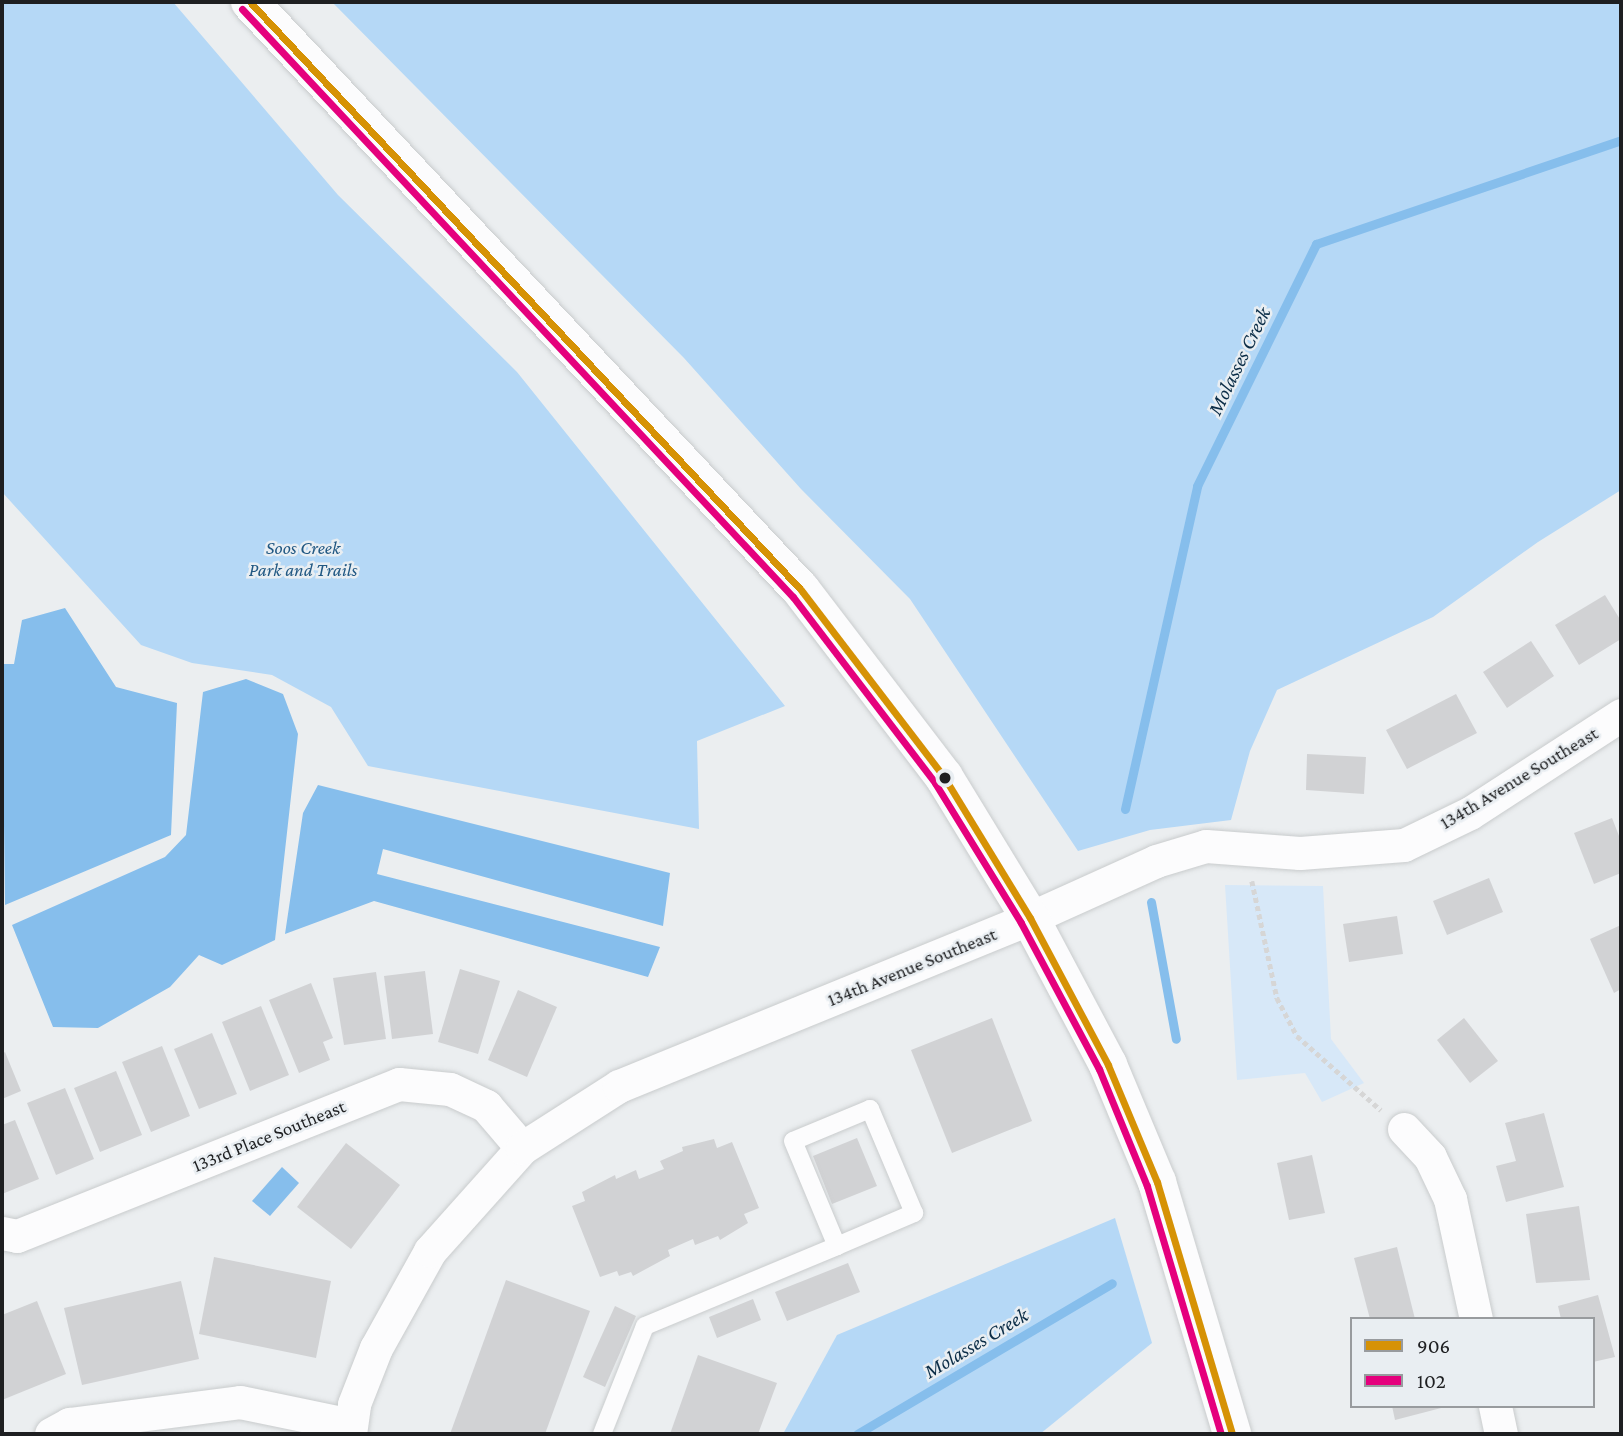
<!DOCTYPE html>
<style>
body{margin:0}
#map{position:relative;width:1623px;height:1436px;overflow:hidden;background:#ebeef0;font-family:"Crimson Pro",serif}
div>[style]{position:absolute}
.green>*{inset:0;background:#d7e8f8}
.forest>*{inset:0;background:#b5d8f6}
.water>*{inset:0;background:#86beec}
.stream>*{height:9px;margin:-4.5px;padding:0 4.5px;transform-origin:4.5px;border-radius:4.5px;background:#86beec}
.building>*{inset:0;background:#d1d2d4}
.path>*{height:4.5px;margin-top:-2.25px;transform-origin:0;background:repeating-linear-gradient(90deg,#d6d6d6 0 5px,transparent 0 8.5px)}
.roads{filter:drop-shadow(0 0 2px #c9cccd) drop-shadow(0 0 2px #c9cccd)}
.lane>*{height:18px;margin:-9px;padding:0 9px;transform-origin:9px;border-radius:9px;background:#fcfcfd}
.street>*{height:33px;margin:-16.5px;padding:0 16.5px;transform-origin:16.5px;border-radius:16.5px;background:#fcfcfd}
.secondary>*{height:38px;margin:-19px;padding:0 19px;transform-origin:19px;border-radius:19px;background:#fcfcfd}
.bus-1>*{height:7px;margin:-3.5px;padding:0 3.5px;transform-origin:3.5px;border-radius:3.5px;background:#d69205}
.bus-2>*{height:7px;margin:-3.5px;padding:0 3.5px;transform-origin:3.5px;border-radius:3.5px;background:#e5007d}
.dots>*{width:19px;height:19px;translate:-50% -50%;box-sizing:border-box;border:4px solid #e9eef2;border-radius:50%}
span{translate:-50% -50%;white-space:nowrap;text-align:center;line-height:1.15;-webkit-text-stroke:5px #e9eef2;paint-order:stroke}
.park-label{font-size:19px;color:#215883;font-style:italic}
.street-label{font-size:19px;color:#1e1f21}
.water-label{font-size:21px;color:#0b2d47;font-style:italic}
.frame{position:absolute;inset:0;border:4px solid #1e1f21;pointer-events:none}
.legend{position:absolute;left:1350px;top:1317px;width:245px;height:91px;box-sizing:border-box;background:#e9eef2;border:2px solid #989b9e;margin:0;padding:9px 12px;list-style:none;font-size:21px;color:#1e1f21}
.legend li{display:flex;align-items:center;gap:14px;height:35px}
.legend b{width:35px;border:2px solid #989b9e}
</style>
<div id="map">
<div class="green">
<div style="clip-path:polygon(1225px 885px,1323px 886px,1331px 1039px,1364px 1083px,1322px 1102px,1305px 1073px,1237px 1080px)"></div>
</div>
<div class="forest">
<div style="clip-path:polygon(2px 2px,173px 2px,338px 195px,517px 372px,785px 706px,697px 741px,699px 829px,368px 766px,331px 707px,272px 675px,192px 663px,141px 645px,2px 492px)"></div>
<div style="clip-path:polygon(332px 2px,1621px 2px,1621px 490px,1538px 542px,1433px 617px,1277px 690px,1250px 751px,1231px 820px,1150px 830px,1078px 851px,910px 599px,801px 489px,684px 358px)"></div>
<div style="clip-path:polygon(1115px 1218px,1152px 1343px,1040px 1434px,783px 1434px,837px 1335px)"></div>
</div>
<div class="water">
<div style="clip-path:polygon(65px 608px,116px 687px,177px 703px,171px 835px,5px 905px,2px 664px,14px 664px,22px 620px)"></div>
<div style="clip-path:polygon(246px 679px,283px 694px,298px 734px,275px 940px,222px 965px,199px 955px,170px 987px,98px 1028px,53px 1027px,12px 925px,165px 857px,186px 835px,203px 692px)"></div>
<div style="clip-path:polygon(318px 785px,670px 873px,663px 926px,383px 849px,377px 874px,660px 947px,648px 977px,374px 901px,285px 934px,303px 813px)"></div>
<div style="clip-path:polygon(282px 1167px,299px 1183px,270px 1216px,252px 1201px)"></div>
</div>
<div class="stream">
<div style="left:1125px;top:809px;width:331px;rotate:-77.4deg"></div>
<div style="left:1197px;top:486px;width:270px;rotate:-63.8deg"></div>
<div style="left:1316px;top:244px;width:322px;rotate:-18.8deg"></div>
<div style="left:1151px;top:902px;width:139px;rotate:79.7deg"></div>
<div style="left:857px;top:1434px;width:296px;rotate:-30.6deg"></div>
</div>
<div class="building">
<div style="clip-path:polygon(1605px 595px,1621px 621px,1621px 639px,1579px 665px,1555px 625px)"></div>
<div style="clip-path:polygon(1531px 641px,1554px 676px,1507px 708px,1483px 672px)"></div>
<div style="clip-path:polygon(1456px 694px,1477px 733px,1407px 769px,1386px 730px)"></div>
<div style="clip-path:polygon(1307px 754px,1366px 757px,1364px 794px,1306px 790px)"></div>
<div style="clip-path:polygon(1612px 818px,1621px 841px,1621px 873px,1594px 884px,1574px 833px)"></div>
<div style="clip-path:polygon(1489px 878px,1503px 912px,1447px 935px,1433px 901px)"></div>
<div style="clip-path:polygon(1397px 916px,1403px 954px,1349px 962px,1343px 924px)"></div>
<div style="clip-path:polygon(1621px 925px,1621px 989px,1614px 993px,1590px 939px)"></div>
<div style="clip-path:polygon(460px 969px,500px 981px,478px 1054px,438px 1042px)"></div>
<div style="clip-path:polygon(425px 971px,433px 1034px,392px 1039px,384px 976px)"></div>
<div style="clip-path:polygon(376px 972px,386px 1039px,344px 1045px,333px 978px)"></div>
<div style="clip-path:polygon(311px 983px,333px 1038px,323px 1042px,330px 1060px,299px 1073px,269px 1000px)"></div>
<div style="clip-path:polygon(518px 990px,557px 1007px,527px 1077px,488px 1060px)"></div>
<div style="clip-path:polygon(261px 1006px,289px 1075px,250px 1091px,222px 1022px)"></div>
<div style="clip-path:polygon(992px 1018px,1032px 1121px,952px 1153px,911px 1050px)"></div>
<div style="clip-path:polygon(1464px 1018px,1498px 1061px,1470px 1083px,1437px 1040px)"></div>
<div style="clip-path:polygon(212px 1033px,237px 1094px,199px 1109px,174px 1049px)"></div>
<div style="clip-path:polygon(162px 1046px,190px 1116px,151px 1132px,122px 1062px)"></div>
<div style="clip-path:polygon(5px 1052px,21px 1091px,2px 1099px,2px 1054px)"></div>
<div style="clip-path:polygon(116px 1071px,142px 1135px,100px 1152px,74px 1088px)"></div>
<div style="clip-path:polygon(65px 1088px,94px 1159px,56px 1175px,27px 1103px)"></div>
<div style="clip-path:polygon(1544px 1113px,1564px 1187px,1506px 1202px,1496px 1166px,1516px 1161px,1505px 1123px)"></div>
<div style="clip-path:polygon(15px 1120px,39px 1179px,2px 1194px,2px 1125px)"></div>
<div style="clip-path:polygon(857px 1138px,877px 1186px,832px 1204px,813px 1156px)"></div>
<div style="clip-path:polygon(714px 1139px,717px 1148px,732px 1142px,759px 1208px,744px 1214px,748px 1223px,720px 1240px,718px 1236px,695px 1245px,693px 1239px,668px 1250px,670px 1256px,633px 1276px,631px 1272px,619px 1276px,617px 1271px,600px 1277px,572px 1206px,585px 1201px,582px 1192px,615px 1175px,616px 1179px,636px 1170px,639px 1179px,664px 1169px,660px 1161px,683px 1151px,682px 1147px)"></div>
<div style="clip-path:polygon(346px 1143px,400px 1185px,351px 1249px,297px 1207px)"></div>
<div style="clip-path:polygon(1312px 1155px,1325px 1213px,1289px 1220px,1277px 1163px)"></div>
<div style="clip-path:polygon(1579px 1206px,1590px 1280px,1536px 1283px,1526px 1214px)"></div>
<div style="clip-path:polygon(1397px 1247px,1415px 1319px,1370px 1319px,1354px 1258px)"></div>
<div style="clip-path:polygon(214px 1257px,331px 1281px,316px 1358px,199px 1334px)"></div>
<div style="clip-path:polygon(848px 1263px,860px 1292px,787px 1321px,775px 1292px)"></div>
<div style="clip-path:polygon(506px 1280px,590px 1311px,545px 1434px,450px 1434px)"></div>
<div style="clip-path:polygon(181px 1281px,199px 1359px,82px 1385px,64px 1308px)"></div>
<div style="clip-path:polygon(1598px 1295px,1615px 1357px,1593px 1362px,1593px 1319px,1561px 1319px,1558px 1306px)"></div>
<div style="clip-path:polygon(753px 1299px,761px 1320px,717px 1338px,709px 1317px)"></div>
<div style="clip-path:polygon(37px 1301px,66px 1374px,2px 1400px,2px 1315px)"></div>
<div style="clip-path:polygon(615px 1306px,636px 1316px,605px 1387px,583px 1377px)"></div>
<div style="clip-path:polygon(698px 1355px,777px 1383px,758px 1434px,670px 1434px)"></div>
<div style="clip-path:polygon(1392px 1406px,1445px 1406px,1445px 1407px,1395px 1420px)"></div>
</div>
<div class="path">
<div style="left:1252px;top:881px;width:120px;rotate:77.9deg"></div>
<div style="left:1277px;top:998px;width:43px;rotate:62.2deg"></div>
<div style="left:1297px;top:1036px;width:112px;rotate:41.4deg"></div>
</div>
<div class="roads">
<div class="lane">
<div style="left:602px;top:1434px;width:116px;rotate:-68.3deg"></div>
<div style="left:645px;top:1326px;width:208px;rotate:-22.6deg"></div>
<div style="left:837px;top:1246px;width:84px;rotate:-23.2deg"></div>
<div style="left:914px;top:1213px;width:113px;rotate:-112.9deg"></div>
<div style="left:870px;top:1109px;width:83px;rotate:157.4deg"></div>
<div style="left:793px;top:1141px;width:114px;rotate:67.3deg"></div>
</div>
<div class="street">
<div style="left:1404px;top:1129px;width:38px;rotate:47deg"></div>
<div style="left:1430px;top:1157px;width:47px;rotate:64.5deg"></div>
<div style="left:1450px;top:1199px;width:123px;rotate:77.8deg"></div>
<div style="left:2px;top:1233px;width:15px;rotate:11deg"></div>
<div style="left:17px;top:1236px;width:411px;rotate:-21.7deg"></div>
<div style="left:399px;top:1084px;width:51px;rotate:5.6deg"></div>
<div style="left:450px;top:1089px;width:40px;rotate:25deg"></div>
<div style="left:486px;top:1106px;width:55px;rotate:49.4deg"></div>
<div style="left:1495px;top:1406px;width:29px;rotate:78deg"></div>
<div style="left:51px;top:1434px;width:21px;rotate:-29deg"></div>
<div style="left:69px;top:1424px;width:172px;rotate:-7.3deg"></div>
<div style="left:240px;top:1402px;width:113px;rotate:11.7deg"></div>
<div style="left:350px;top:1434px;width:30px;rotate:-82deg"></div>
<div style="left:354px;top:1404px;width:60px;rotate:-68.6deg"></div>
<div style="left:376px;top:1348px;width:111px;rotate:-60.9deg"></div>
<div style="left:430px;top:1251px;width:138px;rotate:-48.2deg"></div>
<div style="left:522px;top:1148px;width:115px;rotate:-32.6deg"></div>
<div style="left:619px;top:1086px;width:444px;rotate:-22.2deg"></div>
<div style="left:1030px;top:918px;width:138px;rotate:-24.3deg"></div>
<div style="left:1156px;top:861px;width:52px;rotate:-16.7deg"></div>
<div style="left:1206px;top:846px;width:94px;rotate:4.3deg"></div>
<div style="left:1300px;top:853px;width:104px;rotate:-4.4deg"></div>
<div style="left:1404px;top:845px;width:73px;rotate:-25.9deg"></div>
<div style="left:1470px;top:813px;width:180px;rotate:-33deg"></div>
</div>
<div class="secondary">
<div style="left:250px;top:2px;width:806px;rotate:46.86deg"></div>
<div style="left:801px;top:590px;width:235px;rotate:52.6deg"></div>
<div style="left:944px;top:777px;width:165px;rotate:58.6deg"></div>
<div style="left:1030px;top:918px;width:166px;rotate:62deg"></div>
<div style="left:1108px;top:1065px;width:127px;rotate:67.3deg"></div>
<div style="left:1157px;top:1182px;width:263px;rotate:73.4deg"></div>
</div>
</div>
<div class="bus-1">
<div style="left:250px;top:2px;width:806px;rotate:46.86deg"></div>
<div style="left:801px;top:590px;width:235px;rotate:52.6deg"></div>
<div style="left:944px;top:777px;width:165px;rotate:58.6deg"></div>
<div style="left:1030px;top:918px;width:166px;rotate:62deg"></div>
<div style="left:1108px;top:1065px;width:127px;rotate:67.3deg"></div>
<div style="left:1157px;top:1182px;width:263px;rotate:73.4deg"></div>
</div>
<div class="bus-2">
<div style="left:242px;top:9px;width:806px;rotate:46.86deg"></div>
<div style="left:793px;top:597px;width:234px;rotate:52.6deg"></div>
<div style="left:935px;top:783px;width:164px;rotate:58.4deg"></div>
<div style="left:1021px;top:923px;width:166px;rotate:61.9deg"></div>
<div style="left:1099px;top:1069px;width:126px;rotate:67.7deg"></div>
<div style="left:1147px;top:1186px;width:259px;rotate:73.4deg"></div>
</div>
<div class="dots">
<div style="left:945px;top:778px;background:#1e1f21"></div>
</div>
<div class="park-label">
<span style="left:303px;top:559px">Soos Creek<br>Park and Trails</span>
</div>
<div class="street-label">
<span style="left:1519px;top:778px;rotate:-31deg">134th Avenue Southeast</span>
<span style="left:912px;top:967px;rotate:-22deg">134th Avenue Southeast</span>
<span style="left:269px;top:1136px;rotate:-22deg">133rd Place Southeast</span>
</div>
<div class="water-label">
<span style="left:1239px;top:361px;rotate:-64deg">Molasses Creek</span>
<span style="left:976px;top:1343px;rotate:-31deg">Molasses Creek</span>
</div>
<div class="frame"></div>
<ul class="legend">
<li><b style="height:9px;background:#d69205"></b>906</li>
<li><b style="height:9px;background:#e5007d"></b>102</li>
</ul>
</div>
